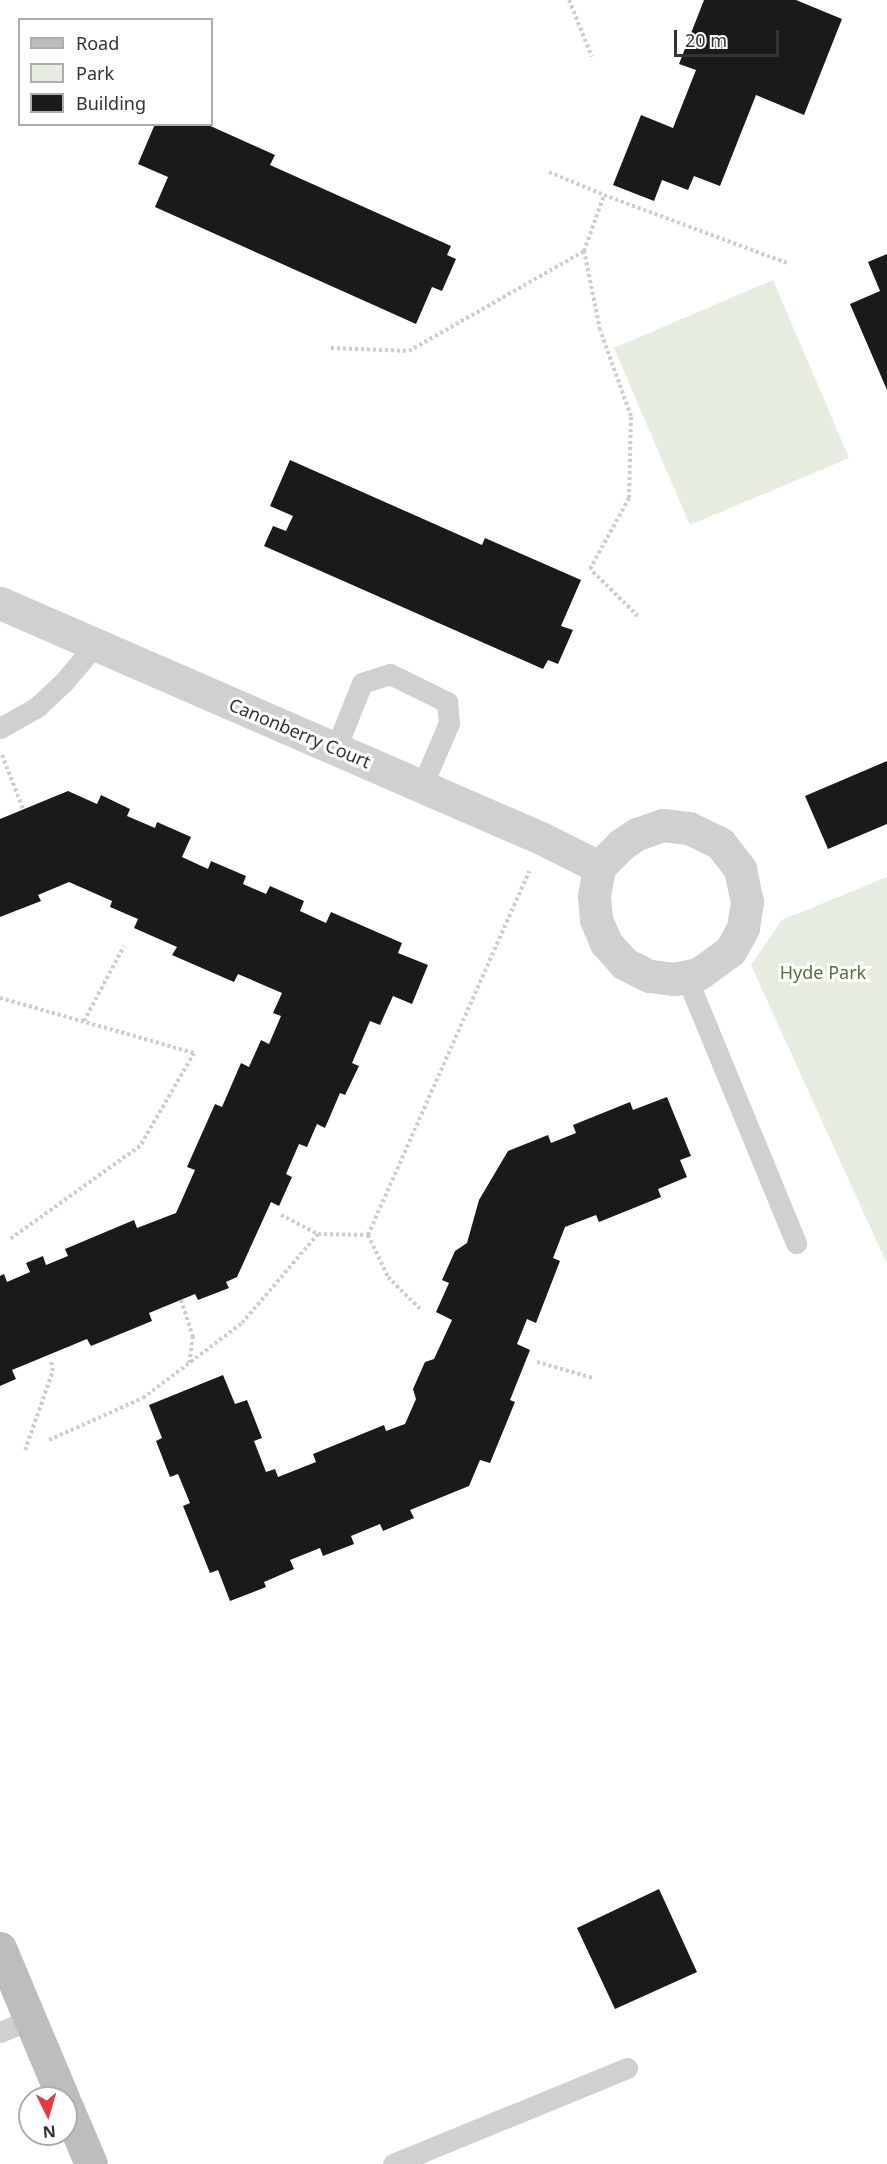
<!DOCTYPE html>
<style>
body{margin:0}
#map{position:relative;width:887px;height:2164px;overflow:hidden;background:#fff;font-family:"Noto Sans",sans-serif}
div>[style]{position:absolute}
.green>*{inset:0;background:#e6ecdf}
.building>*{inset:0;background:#1a1a1a}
.path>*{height:4px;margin-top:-2px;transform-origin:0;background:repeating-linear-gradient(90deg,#cdcdcd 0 3px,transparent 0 6px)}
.lane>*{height:21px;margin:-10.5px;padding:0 10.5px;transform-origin:10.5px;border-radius:10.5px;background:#d0d0d0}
.street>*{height:33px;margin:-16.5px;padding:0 16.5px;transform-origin:16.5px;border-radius:16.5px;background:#d0d0d0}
.secondary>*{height:33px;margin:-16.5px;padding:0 16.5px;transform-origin:16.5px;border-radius:16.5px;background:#bdbdbd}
span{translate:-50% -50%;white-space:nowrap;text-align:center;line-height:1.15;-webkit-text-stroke:6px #fff;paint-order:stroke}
.street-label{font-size:18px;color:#333}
.park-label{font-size:18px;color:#56703f}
.legend{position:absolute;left:18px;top:18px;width:195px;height:108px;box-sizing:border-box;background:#fff;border:2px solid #adadad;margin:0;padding:8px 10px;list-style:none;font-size:18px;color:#333}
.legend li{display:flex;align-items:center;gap:12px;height:30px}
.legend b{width:30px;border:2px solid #adadad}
.north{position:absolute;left:18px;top:2086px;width:60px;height:60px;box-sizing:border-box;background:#fff;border:2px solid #adadad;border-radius:50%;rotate:175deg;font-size:16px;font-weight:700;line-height:24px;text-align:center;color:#333}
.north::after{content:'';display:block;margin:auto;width:21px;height:27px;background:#e63946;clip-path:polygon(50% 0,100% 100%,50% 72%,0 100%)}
.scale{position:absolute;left:674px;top:30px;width:105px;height:27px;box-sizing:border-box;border:3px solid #333;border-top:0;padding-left:8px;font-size:18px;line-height:21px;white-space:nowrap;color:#333;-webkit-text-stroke:4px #fff;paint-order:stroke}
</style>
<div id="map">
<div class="green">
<div style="clip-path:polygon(773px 280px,849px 458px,690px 525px,614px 348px)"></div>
<div style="clip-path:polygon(887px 877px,887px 1264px,751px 965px,782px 920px)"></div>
</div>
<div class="building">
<div style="clip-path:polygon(704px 0,796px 0,842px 19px,804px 115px,756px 95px,720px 186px,694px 176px,688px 190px,662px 180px,654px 201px,613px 185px,641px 115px,673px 128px,696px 70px,679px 64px)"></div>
<div style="clip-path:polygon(155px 124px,206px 124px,275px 155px,270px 165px,451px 246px,447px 255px,456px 259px,442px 291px,432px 287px,416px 324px,155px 207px,168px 177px,138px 164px)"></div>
<div style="clip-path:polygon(887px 254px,887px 390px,850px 304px,880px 291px,868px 262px)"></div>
<div style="clip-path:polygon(290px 460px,482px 545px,485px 538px,581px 580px,561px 626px,573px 630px,558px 664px,548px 660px,543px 669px,264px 546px,273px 526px,286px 531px,293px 516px,270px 506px)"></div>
<div style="clip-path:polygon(887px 761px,887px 824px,828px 849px,805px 796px)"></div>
<div style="clip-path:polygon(68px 791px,97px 804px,101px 795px,130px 809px,127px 816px,155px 828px,157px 822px,191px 837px,182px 857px,208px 869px,211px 861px,246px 876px,243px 884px,266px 894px,270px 886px,304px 901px,300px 911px,326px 923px,331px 912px,402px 943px,398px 953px,428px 965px,412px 1004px,393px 996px,380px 1025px,370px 1021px,352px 1063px,359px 1066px,345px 1095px,340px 1093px,325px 1128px,317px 1124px,307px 1147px,299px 1144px,286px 1174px,292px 1177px,279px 1206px,271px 1202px,237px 1277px,226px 1282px,229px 1288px,198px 1300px,195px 1294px,149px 1313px,152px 1321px,91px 1346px,87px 1339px,12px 1370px,16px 1379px,0 1386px,0 1276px,4px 1274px,7px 1282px,30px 1272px,26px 1263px,43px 1256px,46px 1265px,68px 1256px,65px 1249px,134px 1220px,137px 1228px,176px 1213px,195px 1170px,187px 1167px,215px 1104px,222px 1107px,241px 1063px,249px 1067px,261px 1040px,269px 1044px,281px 1016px,273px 1013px,282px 993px,238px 974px,234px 982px,172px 955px,177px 947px,134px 928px,138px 919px,110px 907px,112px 901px,69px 882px,38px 895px,41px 901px,0 917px,0 819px)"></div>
<div style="clip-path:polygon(667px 1097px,691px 1156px,680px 1160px,687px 1177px,658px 1189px,661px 1197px,599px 1222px,596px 1215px,565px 1227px,553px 1258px,560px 1261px,536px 1323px,527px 1319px,517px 1344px,530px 1350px,510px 1400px,515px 1402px,490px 1463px,480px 1460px,469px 1486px,410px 1510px,414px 1518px,383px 1531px,380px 1524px,351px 1536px,354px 1544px,323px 1556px,320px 1548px,290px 1560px,294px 1569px,264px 1582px,266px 1587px,230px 1601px,218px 1570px,210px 1573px,183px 1506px,190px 1503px,178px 1474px,170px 1477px,156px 1441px,162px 1438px,149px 1405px,223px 1375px,235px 1404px,247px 1400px,262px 1438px,254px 1441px,266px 1472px,275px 1469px,278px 1477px,316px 1462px,313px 1454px,384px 1425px,386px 1431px,405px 1424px,416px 1399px,413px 1389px,425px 1362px,434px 1359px,452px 1320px,436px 1312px,449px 1283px,442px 1280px,455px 1251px,467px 1243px,479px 1200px,508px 1151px,548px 1135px,551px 1143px,576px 1133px,573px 1125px,630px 1102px,633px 1110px)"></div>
<div style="clip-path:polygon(659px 1889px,697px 1972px,615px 2009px,577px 1928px)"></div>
</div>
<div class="path">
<div style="left:569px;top:0;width:61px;rotate:68deg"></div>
<div style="left:549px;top:172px;width:60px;rotate:22.7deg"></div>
<div style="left:331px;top:348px;width:78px;rotate:2.2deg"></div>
<div style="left:409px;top:351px;width:202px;rotate:-29.7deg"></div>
<div style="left:638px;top:616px;width:67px;rotate:-135.6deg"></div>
<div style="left:590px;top:569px;width:81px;rotate:-61.2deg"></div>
<div style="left:629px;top:498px;width:82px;rotate:-88.6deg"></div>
<div style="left:631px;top:416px;width:91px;rotate:-109.8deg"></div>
<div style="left:600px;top:330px;width:81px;rotate:-101.4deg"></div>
<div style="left:584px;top:251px;width:59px;rotate:-70.3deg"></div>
<div style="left:604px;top:195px;width:195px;rotate:20.4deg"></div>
<div style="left:2px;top:755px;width:58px;rotate:68.7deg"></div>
<div style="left:0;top:998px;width:202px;rotate:15.8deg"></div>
<div style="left:194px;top:1053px;width:108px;rotate:120.1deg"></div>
<div style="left:140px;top:1146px;width:160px;rotate:144.4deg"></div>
<div style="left:84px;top:1021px;width:85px;rotate:-61.9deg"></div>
<div style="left:281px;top:1215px;width:42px;rotate:27.2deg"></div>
<div style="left:368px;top:1235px;width:398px;rotate:-66.1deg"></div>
<div style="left:181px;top:1300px;width:38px;rotate:72deg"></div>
<div style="left:193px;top:1336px;width:27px;rotate:98deg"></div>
<div style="left:537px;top:1362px;width:58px;rotate:15.9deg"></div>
<div style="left:49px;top:1440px;width:103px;rotate:-24.1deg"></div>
<div style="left:143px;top:1398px;width:124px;rotate:-37.1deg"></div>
<div style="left:242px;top:1323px;width:117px;rotate:-49.5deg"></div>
<div style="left:318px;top:1234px;width:50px;rotate:1.1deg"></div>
<div style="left:368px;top:1235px;width:47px;rotate:64.5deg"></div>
<div style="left:388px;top:1277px;width:48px;rotate:45deg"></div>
<div style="left:25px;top:1450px;width:84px;rotate:-70.5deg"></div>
<div style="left:53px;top:1371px;width:11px;rotate:-100deg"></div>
</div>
<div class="lane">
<div style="left:0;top:728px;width:43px;rotate:-29.6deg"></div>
<div style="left:37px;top:707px;width:35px;rotate:-43deg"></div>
<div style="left:63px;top:683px;width:50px;rotate:-49.9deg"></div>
<div style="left:336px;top:748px;width:70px;rotate:-68.2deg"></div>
<div style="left:362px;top:683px;width:29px;rotate:-18deg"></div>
<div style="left:390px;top:674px;width:64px;rotate:26.2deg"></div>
<div style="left:447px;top:702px;width:21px;rotate:85deg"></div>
<div style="left:449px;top:723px;width:69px;rotate:113.2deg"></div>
<div style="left:686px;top:976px;width:289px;rotate:67.6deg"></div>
<div style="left:0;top:2032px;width:33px;rotate:-23deg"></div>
<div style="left:393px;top:2164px;width:253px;rotate:-22.3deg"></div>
</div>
<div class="street">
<div style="left:0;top:603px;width:592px;rotate:23.49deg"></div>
<div style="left:543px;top:839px;width:63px;rotate:26.6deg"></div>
<div style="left:663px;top:825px;width:26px;rotate:7deg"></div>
<div style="left:689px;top:828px;width:34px;rotate:26deg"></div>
<div style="left:720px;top:843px;width:33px;rotate:52deg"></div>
<div style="left:740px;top:869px;width:34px;rotate:78deg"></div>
<div style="left:747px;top:902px;width:26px;rotate:99deg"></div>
<div style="left:743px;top:928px;width:26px;rotate:119deg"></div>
<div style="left:730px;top:951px;width:39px;rotate:144deg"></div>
<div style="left:698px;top:974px;width:24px;rotate:168deg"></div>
<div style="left:675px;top:979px;width:26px;rotate:-173deg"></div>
<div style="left:649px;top:976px;width:28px;rotate:-153deg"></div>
<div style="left:624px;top:963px;width:27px;rotate:-132deg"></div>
<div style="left:606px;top:943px;width:26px;rotate:-113deg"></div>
<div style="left:596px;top:919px;width:23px;rotate:-95deg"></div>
<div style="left:594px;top:896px;width:29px;rotate:-80deg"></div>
<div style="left:599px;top:867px;width:33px;rotate:-45deg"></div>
<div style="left:622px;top:844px;width:18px;rotate:-34deg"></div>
<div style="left:637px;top:834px;width:28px;rotate:-19deg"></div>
</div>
<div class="secondary">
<div style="left:0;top:1948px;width:163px;rotate:67.2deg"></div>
<div style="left:66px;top:2105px;width:64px;rotate:67deg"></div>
</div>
<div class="street-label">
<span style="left:300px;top:733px;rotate:23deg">Canonberry Court</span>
</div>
<div class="park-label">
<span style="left:823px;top:972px">Hyde Park</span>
</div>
<ul class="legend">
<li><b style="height:8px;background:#bdbdbd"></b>Road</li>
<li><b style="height:16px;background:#e6ecdf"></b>Park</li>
<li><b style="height:16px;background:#1a1a1a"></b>Building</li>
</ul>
<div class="north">N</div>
<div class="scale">20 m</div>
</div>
